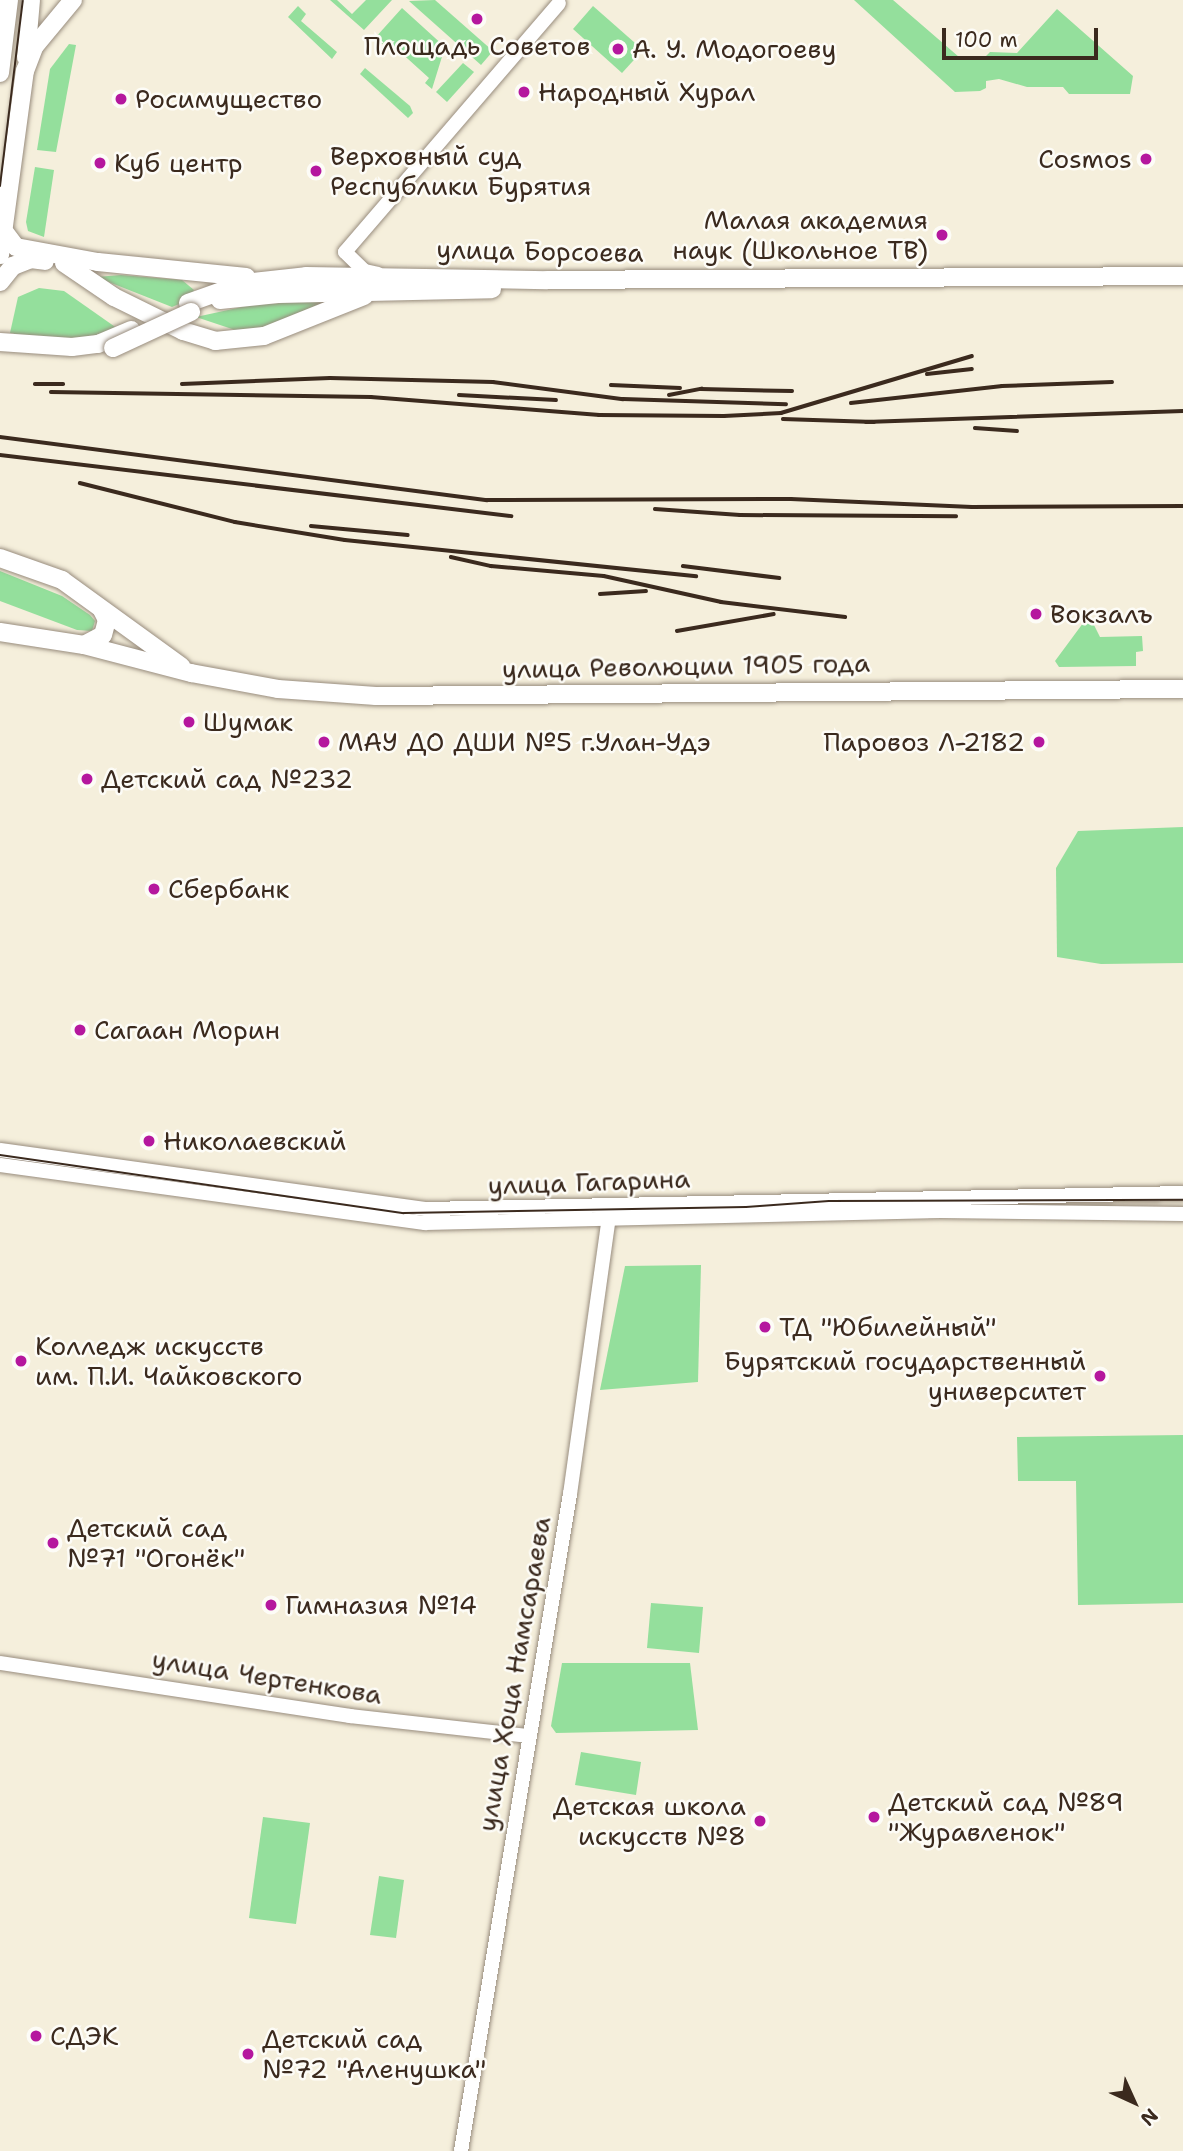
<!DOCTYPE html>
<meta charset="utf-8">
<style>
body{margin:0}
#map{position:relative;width:1183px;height:2151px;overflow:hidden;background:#f5efdc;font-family:"Shantell Sans",sans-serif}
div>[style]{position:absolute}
.green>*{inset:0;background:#94df9c}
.roads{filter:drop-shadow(0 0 2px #988c7d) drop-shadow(0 0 2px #988c7d)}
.minor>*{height:14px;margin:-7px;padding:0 7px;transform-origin:7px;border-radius:7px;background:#fff}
.major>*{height:18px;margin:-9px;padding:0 9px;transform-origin:9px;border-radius:9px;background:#fff}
.tram>*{height:2px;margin:-1px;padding:0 1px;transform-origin:1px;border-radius:1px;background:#3b2a1e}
.rail>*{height:3.5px;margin:-1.75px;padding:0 1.75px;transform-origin:1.75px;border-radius:1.75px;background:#3b2a1e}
.bridges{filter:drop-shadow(0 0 2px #988c7d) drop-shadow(0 0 2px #988c7d)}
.major-bridge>*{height:18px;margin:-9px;padding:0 9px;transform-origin:9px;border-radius:9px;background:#fff}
.dots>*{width:19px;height:19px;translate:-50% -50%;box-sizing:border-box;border:4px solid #fdfcf7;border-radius:50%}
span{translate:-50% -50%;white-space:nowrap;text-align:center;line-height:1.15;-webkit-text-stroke:5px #fdfcf7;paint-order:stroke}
.poi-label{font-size:26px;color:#3b2a1e}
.left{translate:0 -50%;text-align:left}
.right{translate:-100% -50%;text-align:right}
.street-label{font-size:26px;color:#3b2a1e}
.north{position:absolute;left:1099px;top:2067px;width:70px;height:70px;-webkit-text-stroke:5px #fdfcf7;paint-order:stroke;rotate:135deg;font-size:19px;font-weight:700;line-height:28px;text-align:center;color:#3b2a1e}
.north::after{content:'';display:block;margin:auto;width:24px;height:32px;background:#3b2a1e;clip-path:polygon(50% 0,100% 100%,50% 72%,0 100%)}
.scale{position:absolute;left:942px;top:28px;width:156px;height:32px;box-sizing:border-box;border:4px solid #3b2a1e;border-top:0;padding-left:9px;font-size:21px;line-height:24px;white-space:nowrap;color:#3b2a1e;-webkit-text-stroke:5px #fdfcf7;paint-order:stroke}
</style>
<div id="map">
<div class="green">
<div style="clip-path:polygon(330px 0,337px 0,352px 14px,366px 0,392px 0,364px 30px)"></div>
<div style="clip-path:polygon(435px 0,493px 51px,481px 65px,409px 1px)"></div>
<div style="clip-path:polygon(854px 0,893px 0,959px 57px,983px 59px,990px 52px,1017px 53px,1057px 9px,1133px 76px,1130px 94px,1069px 94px,1063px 87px,1027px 87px,999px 79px,986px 81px,986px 88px,980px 91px,955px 92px)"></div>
<div style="clip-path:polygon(298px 6px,306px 14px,301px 21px,337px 52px,332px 59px,288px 17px)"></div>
<div style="clip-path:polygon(593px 6px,643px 50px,622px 73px,573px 29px)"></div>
<div style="clip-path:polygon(402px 8px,445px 47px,432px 89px,425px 83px,429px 78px,387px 40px,382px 44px,375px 38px)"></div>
<div style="clip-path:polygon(69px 44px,76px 45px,56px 152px,37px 150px,50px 69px)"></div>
<div style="clip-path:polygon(463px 63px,474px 72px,447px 102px,436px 92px)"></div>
<div style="clip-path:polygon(365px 68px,410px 106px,413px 113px,408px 118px,360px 74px)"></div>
<div style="clip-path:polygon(35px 167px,54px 170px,44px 237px,28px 231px,26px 222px)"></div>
<div style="clip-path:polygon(121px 275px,182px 280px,194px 290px,189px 300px,172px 307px,96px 277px)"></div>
<div style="clip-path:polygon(39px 288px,64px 291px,121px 331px,98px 337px,50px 340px,10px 333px,18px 297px)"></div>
<div style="clip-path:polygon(331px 300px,332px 306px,244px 333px,196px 317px,251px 305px)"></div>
<div style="clip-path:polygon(0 571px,62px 596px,90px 615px,95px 621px,92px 631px,77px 630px,0 601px)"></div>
<div style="clip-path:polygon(1089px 615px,1100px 637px,1142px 636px,1143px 651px,1136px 652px,1136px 666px,1059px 667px,1055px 661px)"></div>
<div style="clip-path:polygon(1183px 827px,1183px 963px,1101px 964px,1057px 957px,1056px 868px,1078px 831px)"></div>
<div style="clip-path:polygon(701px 1265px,698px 1382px,600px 1390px,625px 1266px)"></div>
<div style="clip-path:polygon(1183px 1435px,1183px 1603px,1078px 1605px,1076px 1481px,1018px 1481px,1017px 1437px)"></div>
<div style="clip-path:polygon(651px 1603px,703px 1607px,699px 1653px,647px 1648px)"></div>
<div style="clip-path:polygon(562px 1663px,690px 1663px,698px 1730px,556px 1733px,551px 1726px)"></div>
<div style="clip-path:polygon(581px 1752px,641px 1762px,636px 1795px,575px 1785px)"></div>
<div style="clip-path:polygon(263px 1817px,310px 1823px,296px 1924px,249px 1918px)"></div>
<div style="clip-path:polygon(379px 1876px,404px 1880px,396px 1938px,370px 1935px)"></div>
</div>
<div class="roads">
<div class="minor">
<div style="left:345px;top:252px;width:328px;rotate:-49.3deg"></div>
<div style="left:345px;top:252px;width:28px;rotate:44deg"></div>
<div style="left:365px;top:271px;width:13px;rotate:13deg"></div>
<div style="left:0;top:1150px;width:431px;rotate:7.9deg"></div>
<div style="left:427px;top:1209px;width:756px;rotate:-1.21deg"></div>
<div style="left:0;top:1165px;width:429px;rotate:7.8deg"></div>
<div style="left:425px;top:1223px;width:516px;rotate:-1.33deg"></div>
<div style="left:941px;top:1211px;width:242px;rotate:0.7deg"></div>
<div style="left:0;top:1663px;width:354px;rotate:8.6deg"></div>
<div style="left:350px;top:1716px;width:178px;rotate:6.4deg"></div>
<div style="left:461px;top:2151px;width:666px;rotate:-80.58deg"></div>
<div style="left:570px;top:1494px;width:287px;rotate:-82deg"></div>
</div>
<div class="major">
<div style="left:26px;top:57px;width:57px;rotate:-85deg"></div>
<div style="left:0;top:73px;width:74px;rotate:-83deg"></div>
<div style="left:3px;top:230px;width:21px;rotate:53deg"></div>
<div style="left:16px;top:247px;width:83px;rotate:10.4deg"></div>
<div style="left:98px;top:262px;width:149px;rotate:5.8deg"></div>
<div style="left:0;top:255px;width:186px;rotate:-82.3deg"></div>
<div style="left:25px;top:71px;width:26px;rotate:-69deg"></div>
<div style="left:34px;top:47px;width:61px;rotate:-50.3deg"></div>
<div style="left:64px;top:263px;width:60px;rotate:34.2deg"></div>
<div style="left:114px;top:297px;width:77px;rotate:26.2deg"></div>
<div style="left:183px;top:331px;width:34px;rotate:17deg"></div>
<div style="left:215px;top:341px;width:49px;rotate:-5.8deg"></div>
<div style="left:264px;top:336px;width:108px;rotate:-21.8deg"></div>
<div style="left:0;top:282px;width:21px;rotate:-51deg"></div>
<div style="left:13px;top:266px;width:19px;rotate:-21deg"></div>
<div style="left:31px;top:259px;width:14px;rotate:8deg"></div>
<div style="left:220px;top:300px;width:58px;rotate:-5.9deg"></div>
<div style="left:278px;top:294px;width:214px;rotate:-1.3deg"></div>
<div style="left:188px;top:303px;width:59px;rotate:-19.7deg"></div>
<div style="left:244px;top:283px;width:62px;rotate:-6.4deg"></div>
<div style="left:306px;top:276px;width:241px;rotate:1deg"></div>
<div style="left:547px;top:280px;width:636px;rotate:-0.36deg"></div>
<div style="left:0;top:342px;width:72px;rotate:4deg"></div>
<div style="left:72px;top:347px;width:26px;rotate:-7deg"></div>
<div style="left:98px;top:344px;width:36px;rotate:-23deg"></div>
<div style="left:0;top:558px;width:66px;rotate:19.5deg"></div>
<div style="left:62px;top:580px;width:147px;rotate:35.9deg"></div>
<div style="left:0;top:632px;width:85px;rotate:8.8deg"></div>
<div style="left:84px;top:645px;width:111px;rotate:14.7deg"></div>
<div style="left:191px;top:673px;width:88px;rotate:10.4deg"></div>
<div style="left:278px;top:689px;width:98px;rotate:4.1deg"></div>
<div style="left:376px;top:696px;width:807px;rotate:-0.5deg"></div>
<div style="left:84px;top:645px;width:21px;rotate:-28deg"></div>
<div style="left:103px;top:635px;width:16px;rotate:-75deg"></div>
<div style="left:107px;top:620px;width:11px;rotate:-117deg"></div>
</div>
</div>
<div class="tram">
<div style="left:0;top:186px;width:187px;rotate:-83deg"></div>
<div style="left:0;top:1155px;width:408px;rotate:8.2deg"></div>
<div style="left:404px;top:1213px;width:342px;rotate:-1deg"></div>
<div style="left:746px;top:1207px;width:83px;rotate:-4.1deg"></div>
<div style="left:829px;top:1201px;width:354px;rotate:-0.2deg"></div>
</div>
<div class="rail">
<div style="left:927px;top:374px;width:45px;rotate:-6.3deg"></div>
<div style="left:35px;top:384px;width:28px"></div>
<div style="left:182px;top:384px;width:148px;rotate:-2.3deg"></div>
<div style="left:330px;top:378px;width:163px;rotate:1.4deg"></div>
<div style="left:493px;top:382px;width:131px;rotate:7.5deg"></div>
<div style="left:623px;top:399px;width:163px;rotate:1.8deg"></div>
<div style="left:611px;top:385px;width:69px;rotate:2.5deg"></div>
<div style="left:51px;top:392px;width:320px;rotate:0.9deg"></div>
<div style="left:371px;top:397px;width:229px;rotate:4.5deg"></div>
<div style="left:599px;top:415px;width:125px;rotate:0.5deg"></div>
<div style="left:724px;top:416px;width:57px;rotate:-3deg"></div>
<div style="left:781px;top:413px;width:199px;rotate:-16.6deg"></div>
<div style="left:459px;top:395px;width:97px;rotate:3deg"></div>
<div style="left:669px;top:395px;width:33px;rotate:-11deg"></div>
<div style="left:701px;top:389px;width:91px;rotate:1.3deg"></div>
<div style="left:851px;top:403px;width:152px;rotate:-6.4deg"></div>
<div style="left:1002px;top:386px;width:110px;rotate:-2.1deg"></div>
<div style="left:783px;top:419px;width:91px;rotate:1.9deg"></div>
<div style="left:866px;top:422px;width:317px;rotate:-2deg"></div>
<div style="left:975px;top:428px;width:42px;rotate:4.1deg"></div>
<div style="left:0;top:437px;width:491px;rotate:7.4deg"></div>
<div style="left:487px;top:500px;width:304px;rotate:-0.2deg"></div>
<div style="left:791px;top:499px;width:181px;rotate:2.5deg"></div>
<div style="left:972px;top:507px;width:211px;rotate:-0.3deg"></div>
<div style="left:0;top:455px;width:515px;rotate:6.81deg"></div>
<div style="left:80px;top:483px;width:160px;rotate:14.1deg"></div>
<div style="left:235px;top:522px;width:111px;rotate:9.3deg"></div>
<div style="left:345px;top:540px;width:353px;rotate:5.9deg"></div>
<div style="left:655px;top:509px;width:85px;rotate:4deg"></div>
<div style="left:740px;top:515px;width:216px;rotate:0.3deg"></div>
<div style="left:311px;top:526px;width:97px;rotate:5.3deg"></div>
<div style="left:451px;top:557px;width:41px;rotate:12.7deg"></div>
<div style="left:491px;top:566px;width:113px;rotate:5.1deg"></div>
<div style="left:604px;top:576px;width:120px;rotate:12.5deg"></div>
<div style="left:721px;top:602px;width:125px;rotate:6.9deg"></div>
<div style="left:683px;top:566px;width:97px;rotate:7.1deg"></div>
<div style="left:600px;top:594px;width:46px;rotate:-3.7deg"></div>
<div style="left:677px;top:631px;width:98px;rotate:-9.9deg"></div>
</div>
<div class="bridges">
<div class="major-bridge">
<div style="left:113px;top:348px;width:86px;rotate:-24.8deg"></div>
</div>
</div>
<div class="dots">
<div style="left:477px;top:19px;background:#b5179e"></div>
<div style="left:618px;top:49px;background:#b5179e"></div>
<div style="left:524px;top:92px;background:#b5179e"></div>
<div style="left:121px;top:99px;background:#b5179e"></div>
<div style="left:1146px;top:159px;background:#b5179e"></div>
<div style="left:100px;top:163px;background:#b5179e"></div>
<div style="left:316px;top:171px;background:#b5179e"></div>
<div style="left:942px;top:235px;background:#b5179e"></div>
<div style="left:1036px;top:614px;background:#b5179e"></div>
<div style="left:189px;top:722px;background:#b5179e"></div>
<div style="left:324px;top:742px;background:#b5179e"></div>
<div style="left:1039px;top:742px;background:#b5179e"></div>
<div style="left:87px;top:779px;background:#b5179e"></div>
<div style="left:154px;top:889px;background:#b5179e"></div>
<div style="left:80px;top:1030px;background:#b5179e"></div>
<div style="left:149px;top:1141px;background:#b5179e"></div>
<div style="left:765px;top:1327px;background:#b5179e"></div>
<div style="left:21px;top:1361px;background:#b5179e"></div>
<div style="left:1100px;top:1376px;background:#b5179e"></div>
<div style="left:53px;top:1543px;background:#b5179e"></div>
<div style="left:271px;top:1605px;background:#b5179e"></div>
<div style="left:874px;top:1817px;background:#b5179e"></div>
<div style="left:760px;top:1821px;background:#b5179e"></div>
<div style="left:36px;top:2036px;background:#b5179e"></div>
<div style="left:248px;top:2054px;background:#b5179e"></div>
</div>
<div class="poi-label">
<span style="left:477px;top:46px">Площадь Советов</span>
<span class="left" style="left:632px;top:49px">А. У. Модогоеву</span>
<span class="left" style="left:538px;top:92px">Народный Хурал</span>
<span class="left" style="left:135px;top:99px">Росимущество</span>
<span class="left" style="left:330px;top:171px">Верховный суд<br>Республики Бурятия</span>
<span class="right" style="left:1132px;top:159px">Cosmos</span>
<span class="left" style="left:114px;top:163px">Куб центр</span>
<span class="right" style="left:928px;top:235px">Малая академия<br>наук (Школьное ТВ)</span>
<span class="left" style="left:1050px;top:614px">Вокзалъ</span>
<span class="left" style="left:203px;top:722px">Шумак</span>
<span class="left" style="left:338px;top:742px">МАУ ДО ДШИ №5 г.Улан-Удэ</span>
<span class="right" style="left:1025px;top:742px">Паровоз Л-2182</span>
<span class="left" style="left:101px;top:779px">Детский сад №232</span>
<span class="left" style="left:168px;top:889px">Сбербанк</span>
<span class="left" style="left:94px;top:1030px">Сагаан Морин</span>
<span class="left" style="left:163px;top:1141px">Николаевский</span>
<span class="left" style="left:779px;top:1327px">ТД "Юбилейный"</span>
<span class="left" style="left:35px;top:1361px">Колледж искусств<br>им. П.И. Чайковского</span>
<span class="right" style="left:1086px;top:1376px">Бурятский государственный<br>университет</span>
<span class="left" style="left:67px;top:1543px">Детский сад<br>№71 "Огонёк"</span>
<span class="left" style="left:285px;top:1605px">Гимназия №14</span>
<span class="left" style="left:888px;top:1817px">Детский сад №89<br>"Журавленок"</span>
<span class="right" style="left:746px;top:1821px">Детская школа<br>искусств №8</span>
<span class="left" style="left:50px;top:2036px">СДЭК</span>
<span class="left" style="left:262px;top:2054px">Детский сад<br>№72 "Аленушка"</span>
</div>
<div class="street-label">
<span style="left:540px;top:251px;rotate:1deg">улица Борсоева</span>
<span style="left:686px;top:666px;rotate:-1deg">улица Революции 1905 года</span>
<span style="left:589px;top:1182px;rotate:-2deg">улица Гагарина</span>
<span style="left:514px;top:1674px;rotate:-80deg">улица Хоца Намсараева</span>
<span style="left:267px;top:1677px;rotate:9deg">улица Чертенкова</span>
</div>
<div class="north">N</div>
<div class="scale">100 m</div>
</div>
